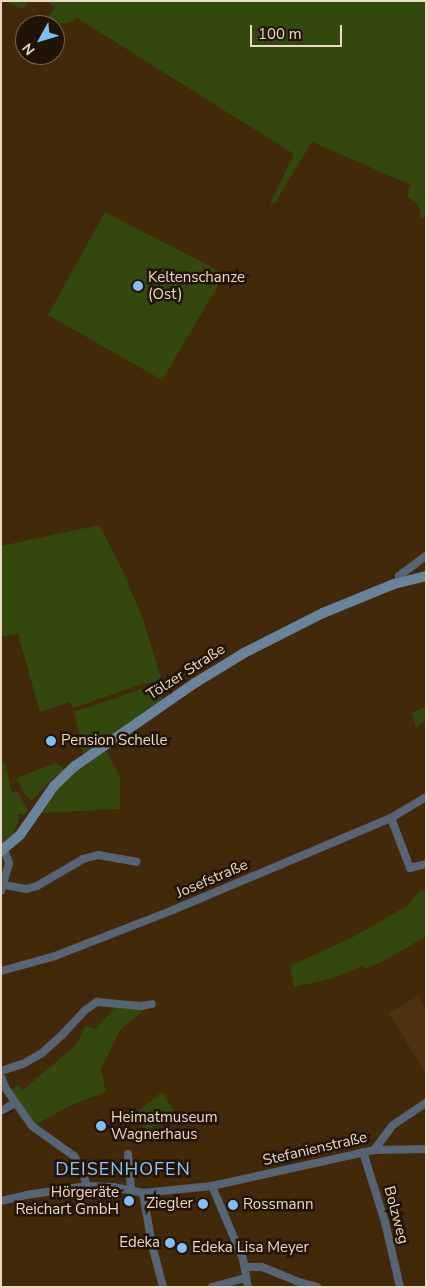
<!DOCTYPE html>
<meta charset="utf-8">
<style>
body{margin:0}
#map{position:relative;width:427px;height:1288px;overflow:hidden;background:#42290a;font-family:"Nunito Sans",sans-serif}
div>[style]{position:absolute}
.built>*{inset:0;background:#4f320e}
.green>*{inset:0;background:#32480c}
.stream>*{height:2px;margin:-1px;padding:0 1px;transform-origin:1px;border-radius:1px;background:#112422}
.street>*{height:8px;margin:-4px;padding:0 4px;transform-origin:4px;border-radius:4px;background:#556575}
.secondary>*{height:10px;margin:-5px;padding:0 5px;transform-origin:5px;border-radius:5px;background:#69839c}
.dots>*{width:14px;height:14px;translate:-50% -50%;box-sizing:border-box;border:2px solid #221405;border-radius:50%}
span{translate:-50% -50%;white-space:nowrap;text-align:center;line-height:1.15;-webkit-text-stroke:5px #221405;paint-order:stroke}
.poi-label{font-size:15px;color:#ecd8c3}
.left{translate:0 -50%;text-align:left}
.right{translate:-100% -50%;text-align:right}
.street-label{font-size:15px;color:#ecd8c3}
.quarter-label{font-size:18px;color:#8bc6fe;letter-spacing:1px}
.frame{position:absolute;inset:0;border:2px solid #ecd8c3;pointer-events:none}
.north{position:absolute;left:15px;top:15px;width:50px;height:50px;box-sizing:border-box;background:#221405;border:1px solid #736251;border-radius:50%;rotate:231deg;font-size:14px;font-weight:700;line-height:20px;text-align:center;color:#ecd8c3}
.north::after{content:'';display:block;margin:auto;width:18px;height:22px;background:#7ebef9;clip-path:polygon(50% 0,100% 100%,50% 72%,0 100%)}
.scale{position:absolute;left:250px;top:25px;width:92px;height:22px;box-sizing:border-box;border:2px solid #ecd8c3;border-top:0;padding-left:6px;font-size:15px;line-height:18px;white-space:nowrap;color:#ecd8c3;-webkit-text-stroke:4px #221405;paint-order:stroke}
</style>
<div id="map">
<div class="built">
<div style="clip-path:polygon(418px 996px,426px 1009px,426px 1074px,389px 1013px)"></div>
</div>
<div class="green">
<div style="clip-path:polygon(4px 1px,30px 1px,22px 9px)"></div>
<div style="clip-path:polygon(45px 1px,426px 1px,426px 194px,424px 199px,426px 200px,426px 216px,421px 219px,418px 204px,407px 196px,411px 185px,312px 142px,275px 203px,270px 204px,294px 154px,77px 18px,69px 23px,42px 25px,55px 7px)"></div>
<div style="clip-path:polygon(105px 212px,225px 274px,162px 380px,48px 315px)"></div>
<div style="clip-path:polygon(99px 525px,123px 571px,144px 622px,161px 678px,159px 681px,142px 684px,73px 708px,70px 702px,40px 712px,18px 634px,1px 637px,1px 546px)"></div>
<div style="clip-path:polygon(154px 685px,161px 689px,163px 697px,162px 702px,84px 756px,74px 712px)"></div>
<div style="clip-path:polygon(426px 707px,426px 720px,416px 728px,412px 712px)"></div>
<div style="clip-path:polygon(105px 749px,120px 776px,120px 809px,42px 813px,68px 776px)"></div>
<div style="clip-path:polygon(5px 762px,12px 793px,16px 790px,28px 810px,25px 815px,18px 814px,18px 823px,13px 833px,1px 845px,1px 763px)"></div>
<div style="clip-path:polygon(56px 763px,65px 770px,52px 779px,32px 800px,26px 796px,16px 778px)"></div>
<div style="clip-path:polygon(421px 889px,426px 892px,426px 936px,384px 961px,365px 969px,362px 966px,334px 978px,294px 987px,290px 966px,355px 936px,408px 905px)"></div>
<div style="clip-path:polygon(116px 1006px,147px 1008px,120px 1030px,101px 1070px,106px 1092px,71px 1105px,36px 1125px,11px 1090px,18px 1085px,23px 1090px,77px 1044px,85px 1026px,96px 1029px)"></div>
<div style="clip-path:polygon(162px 1092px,178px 1117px,147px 1130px,136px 1113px)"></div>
</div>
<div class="stream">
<div style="left:1px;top:1115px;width:12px;rotate:-20deg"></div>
</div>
<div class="street">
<div style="left:400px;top:583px;width:7px;rotate:-98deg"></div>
<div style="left:399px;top:576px;width:34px;rotate:-37deg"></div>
<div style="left:391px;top:818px;width:53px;rotate:69.2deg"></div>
<div style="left:410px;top:868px;width:16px;rotate:-14deg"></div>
<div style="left:4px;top:885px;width:22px;rotate:10deg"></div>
<div style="left:26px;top:889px;width:11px;rotate:-15deg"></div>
<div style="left:37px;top:886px;width:53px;rotate:-30.4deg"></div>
<div style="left:83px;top:859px;width:16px;rotate:-15deg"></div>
<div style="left:98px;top:855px;width:39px;rotate:10deg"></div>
<div style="left:1px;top:891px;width:29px;rotate:-74deg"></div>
<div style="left:9px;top:863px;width:15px;rotate:-110deg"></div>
<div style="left:1px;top:971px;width:56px;rotate:-15.5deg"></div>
<div style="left:55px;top:956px;width:127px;rotate:-21.3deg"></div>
<div style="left:173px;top:910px;width:237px;rotate:-22.9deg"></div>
<div style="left:391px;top:818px;width:41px;rotate:-31deg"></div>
<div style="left:1px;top:1071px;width:23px;rotate:-18deg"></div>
<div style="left:23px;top:1064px;width:22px;rotate:-30deg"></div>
<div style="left:42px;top:1053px;width:25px;rotate:-42deg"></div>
<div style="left:61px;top:1036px;width:34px;rotate:-47deg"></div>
<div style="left:84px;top:1011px;width:16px;rotate:-35deg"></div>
<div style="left:97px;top:1002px;width:44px;rotate:5.2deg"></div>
<div style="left:141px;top:1006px;width:11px;rotate:-10deg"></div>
<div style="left:1px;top:1077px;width:13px;rotate:67deg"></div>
<div style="left:6px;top:1089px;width:45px;rotate:54.9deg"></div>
<div style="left:32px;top:1126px;width:52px;rotate:35.5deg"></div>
<div style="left:74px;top:1156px;width:16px;rotate:60deg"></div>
<div style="left:82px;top:1170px;width:17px;rotate:73deg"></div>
<div style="left:1px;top:1111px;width:16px;rotate:-30deg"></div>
<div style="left:374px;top:1150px;width:31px;rotate:-53deg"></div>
<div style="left:393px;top:1125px;width:40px;rotate:-34deg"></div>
<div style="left:363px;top:1152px;width:73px;rotate:72.6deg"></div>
<div style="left:385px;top:1222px;width:67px;rotate:77deg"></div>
<div style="left:128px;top:1154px;width:37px;rotate:85deg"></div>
<div style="left:212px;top:1186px;width:79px;rotate:67deg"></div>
<div style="left:243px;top:1259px;width:28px;rotate:80deg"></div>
<div style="left:143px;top:1193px;width:53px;rotate:80.2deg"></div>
<div style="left:152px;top:1245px;width:43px;rotate:75.3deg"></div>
<div style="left:1px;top:1201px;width:26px;rotate:-13deg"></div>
<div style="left:26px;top:1195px;width:62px;rotate:-8.4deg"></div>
<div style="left:87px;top:1186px;width:26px;rotate:2deg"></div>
<div style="left:113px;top:1187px;width:31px;rotate:11deg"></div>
<div style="left:143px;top:1193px;width:69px;rotate:-5.8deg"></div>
<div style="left:212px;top:1186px;width:166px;rotate:-12.5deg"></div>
<div style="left:374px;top:1150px;width:52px;rotate:-1.1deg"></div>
<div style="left:245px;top:1267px;width:17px"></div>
<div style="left:262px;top:1267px;width:37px;rotate:22deg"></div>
<div style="left:296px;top:1281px;width:22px;rotate:16deg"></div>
<div style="left:212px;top:1287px;width:34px;rotate:-15deg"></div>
</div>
<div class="secondary">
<div style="left:1px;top:851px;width:25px;rotate:-40deg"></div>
<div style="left:20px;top:835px;width:60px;rotate:-55.2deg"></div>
<div style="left:54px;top:786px;width:29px;rotate:-44deg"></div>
<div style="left:75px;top:766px;width:146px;rotate:-34.7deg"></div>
<div style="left:195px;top:683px;width:57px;rotate:-31.5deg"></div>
<div style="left:244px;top:653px;width:89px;rotate:-26.9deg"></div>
<div style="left:323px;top:613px;width:77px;rotate:-22.2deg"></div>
<div style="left:394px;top:584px;width:33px;rotate:-14deg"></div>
</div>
<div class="dots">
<div style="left:138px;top:286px;background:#7ebef9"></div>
<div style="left:51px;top:741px;background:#7ebef9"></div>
<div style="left:101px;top:1126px;background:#7ebef9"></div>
<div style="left:129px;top:1201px;background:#7ebef9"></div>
<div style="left:203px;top:1204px;background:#7ebef9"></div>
<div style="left:233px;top:1205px;background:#7ebef9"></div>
<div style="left:170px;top:1243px;background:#7ebef9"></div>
<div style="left:182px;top:1248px;background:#7ebef9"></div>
</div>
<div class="poi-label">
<span class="left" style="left:148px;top:286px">Keltenschanze<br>(Ost)</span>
<span class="left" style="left:61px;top:741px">Pension Schelle</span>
<span class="left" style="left:111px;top:1126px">Heimatmuseum<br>Wagnerhaus</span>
<span class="right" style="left:119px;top:1201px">Hörgeräte<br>Reichart GmbH</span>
<span class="right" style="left:193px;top:1204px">Ziegler</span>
<span class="left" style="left:243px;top:1205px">Rossmann</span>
<span class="right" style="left:160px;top:1243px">Edeka</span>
<span class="left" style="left:192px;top:1248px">Edeka Lisa Meyer</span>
</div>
<div class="street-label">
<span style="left:186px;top:672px;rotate:-33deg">Tölzer Straße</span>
<span style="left:212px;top:879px;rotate:-23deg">Josefstraße</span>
<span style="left:315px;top:1149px;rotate:-13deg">Stefanienstraße</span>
<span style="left:396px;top:1215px;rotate:75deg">Bolzweg</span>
</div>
<div class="quarter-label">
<span style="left:123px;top:1169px">DEISENHOFEN</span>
</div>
<div class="frame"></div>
<div class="north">N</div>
<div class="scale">100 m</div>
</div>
